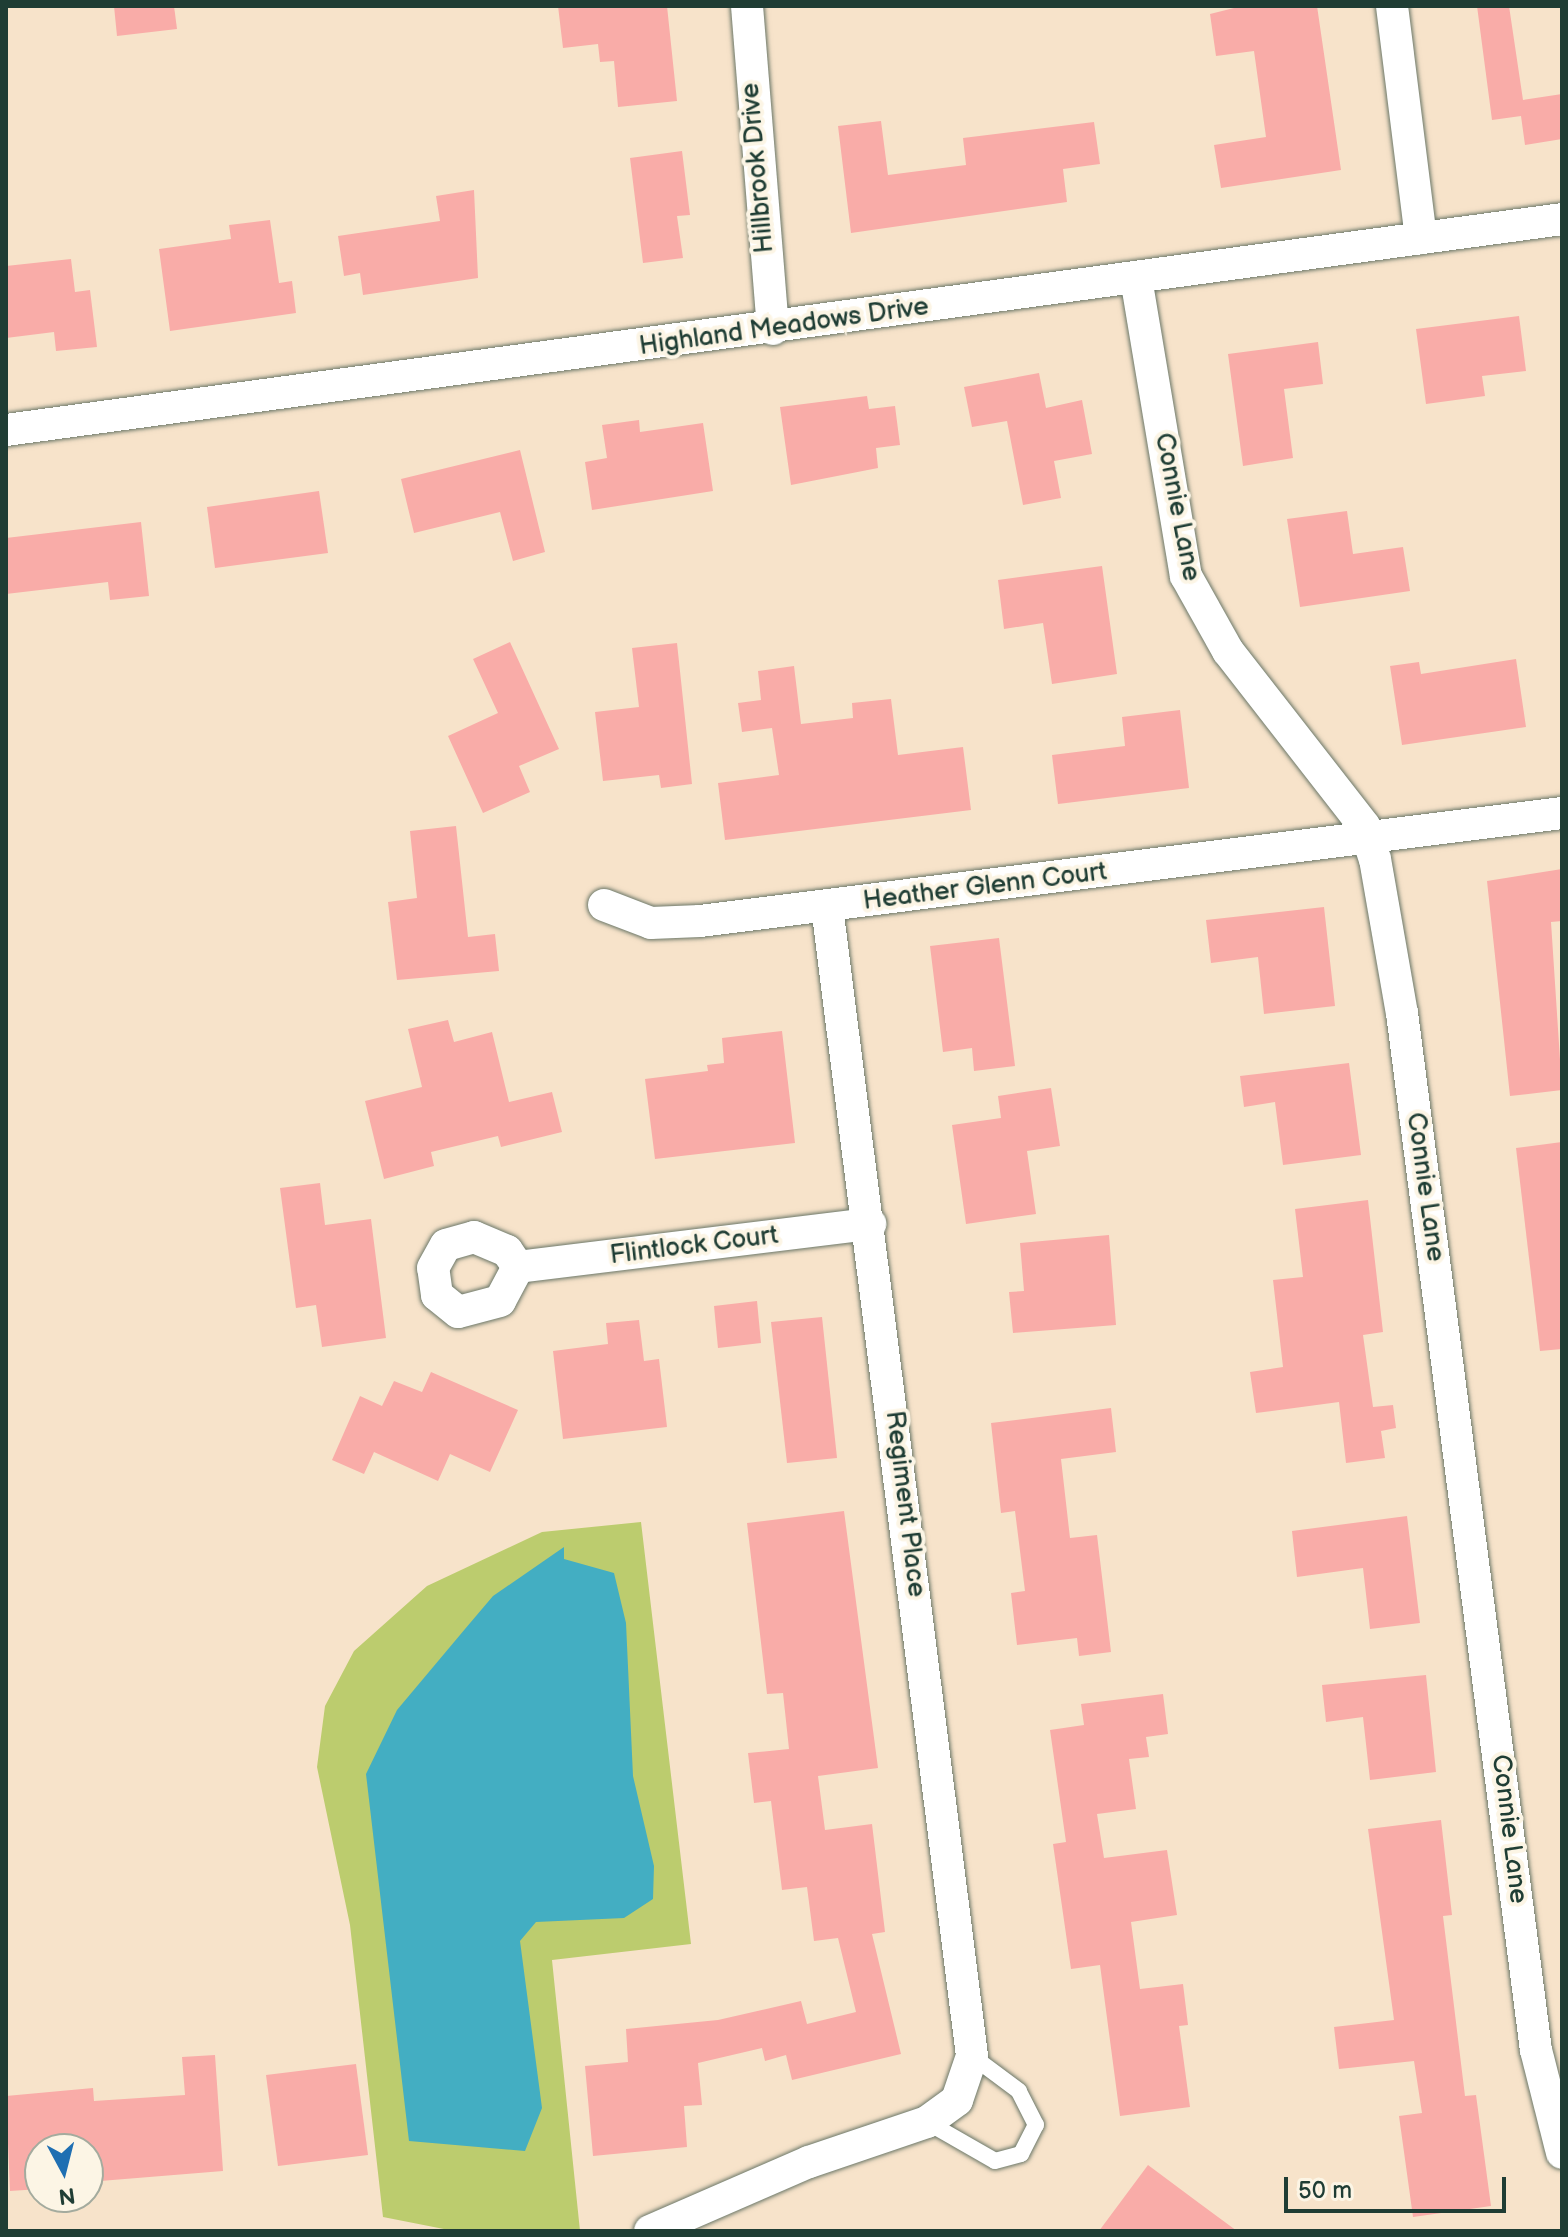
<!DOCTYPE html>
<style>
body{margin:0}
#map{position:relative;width:1568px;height:2237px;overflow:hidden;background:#f7e3ca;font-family:"Balsamiq Sans",sans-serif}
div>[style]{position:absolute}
.green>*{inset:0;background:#bccc6e}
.water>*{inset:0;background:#43aec2}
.building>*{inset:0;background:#f9aca8}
.roads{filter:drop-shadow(0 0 2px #6b7768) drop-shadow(0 0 2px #6b7768)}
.service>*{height:16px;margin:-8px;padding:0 8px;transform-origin:8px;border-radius:8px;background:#fff}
.minor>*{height:32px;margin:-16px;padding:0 16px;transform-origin:16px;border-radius:16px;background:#fff}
span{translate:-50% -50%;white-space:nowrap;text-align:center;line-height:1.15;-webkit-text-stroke:8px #fcf5e5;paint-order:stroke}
.street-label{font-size:26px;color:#1f3d34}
.frame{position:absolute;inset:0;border:8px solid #1f3d34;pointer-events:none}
.north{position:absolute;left:24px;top:2133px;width:80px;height:80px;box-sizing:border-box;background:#fcf5e5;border:2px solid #a4ab9e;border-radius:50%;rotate:173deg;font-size:22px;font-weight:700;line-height:32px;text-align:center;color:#1f3d34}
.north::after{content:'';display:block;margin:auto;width:28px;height:36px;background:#1f6fb2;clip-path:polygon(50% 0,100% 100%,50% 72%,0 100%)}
.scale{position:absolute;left:1284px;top:2177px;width:222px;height:36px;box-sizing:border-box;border:4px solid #1f3d34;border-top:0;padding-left:10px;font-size:24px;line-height:28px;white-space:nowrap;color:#1f3d34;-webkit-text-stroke:6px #fcf5e5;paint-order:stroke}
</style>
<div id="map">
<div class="green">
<div style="clip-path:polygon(641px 1522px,691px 1944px,552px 1960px,580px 2231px,454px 2231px,383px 2217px,350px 1925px,317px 1767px,325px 1706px,354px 1651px,427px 1586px,542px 1532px)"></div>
</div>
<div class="water">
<div style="clip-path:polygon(564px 1547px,564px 1559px,614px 1573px,626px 1623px,633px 1776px,654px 1866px,653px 1899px,624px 1918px,536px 1922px,520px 1941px,542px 2108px,525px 2151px,409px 2141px,366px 1774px,397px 1710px,465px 1629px,493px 1596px)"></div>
</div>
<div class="building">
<div style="clip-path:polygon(114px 6px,174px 6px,177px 29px,117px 36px)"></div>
<div style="clip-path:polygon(558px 6px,667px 6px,677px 101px,618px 107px,614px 61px,600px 62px,598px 44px,563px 48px)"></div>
<div style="clip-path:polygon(1242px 6px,1317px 6px,1341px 170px,1221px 188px,1214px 145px,1266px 137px,1254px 51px,1216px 56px,1210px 14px)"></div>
<div style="clip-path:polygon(1477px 6px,1509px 6px,1523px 100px,1562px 94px,1562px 139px,1525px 145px,1521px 116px,1492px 120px)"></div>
<div style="clip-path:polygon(881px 121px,888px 175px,966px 165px,963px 138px,1094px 122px,1100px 164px,1063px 169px,1067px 202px,851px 233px,838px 126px)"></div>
<div style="clip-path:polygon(682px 151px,690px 215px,677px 216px,683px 258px,643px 263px,630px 158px)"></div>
<div style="clip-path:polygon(474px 190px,478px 278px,363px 295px,360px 273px,344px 276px,338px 236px,440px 221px,436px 196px)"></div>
<div style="clip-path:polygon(270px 220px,279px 283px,292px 281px,296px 313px,170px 331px,159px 249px,231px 239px,229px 225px)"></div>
<div style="clip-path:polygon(71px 259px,75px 292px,90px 290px,97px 347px,56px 351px,54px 332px,6px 338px,6px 266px)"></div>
<div style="clip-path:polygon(1519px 316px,1526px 371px,1482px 376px,1485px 396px,1426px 404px,1416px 329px)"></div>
<div style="clip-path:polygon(1318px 342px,1323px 384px,1284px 389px,1293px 458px,1243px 466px,1228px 354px)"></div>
<div style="clip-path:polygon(1039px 373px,1046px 408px,1082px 400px,1092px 454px,1054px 461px,1061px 498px,1023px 505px,1007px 421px,972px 427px,964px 387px)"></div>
<div style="clip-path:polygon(867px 396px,869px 409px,895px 406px,900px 445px,876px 448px,878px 468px,791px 485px,780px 407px)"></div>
<div style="clip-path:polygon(639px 420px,640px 432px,703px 423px,713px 491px,592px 510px,585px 462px,607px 458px,602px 425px)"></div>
<div style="clip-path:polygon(520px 450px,545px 552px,513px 561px,500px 512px,414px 533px,401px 479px)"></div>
<div style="clip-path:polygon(319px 491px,328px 553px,215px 568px,207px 507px)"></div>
<div style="clip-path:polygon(1347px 511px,1353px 554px,1403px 547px,1410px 591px,1300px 607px,1287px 519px)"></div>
<div style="clip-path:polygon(141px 522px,149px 596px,110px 600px,108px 582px,6px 594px,6px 538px)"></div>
<div style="clip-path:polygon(1102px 566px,1117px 674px,1052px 684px,1043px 623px,1004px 629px,998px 580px)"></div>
<div style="clip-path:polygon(510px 642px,559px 749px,519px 766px,530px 792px,483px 813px,448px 736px,498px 713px,473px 659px)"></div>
<div style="clip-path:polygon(677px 643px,692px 784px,661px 788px,659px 775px,603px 781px,595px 712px,639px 707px,632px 648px)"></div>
<div style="clip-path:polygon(1516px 659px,1526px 727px,1402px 745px,1390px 666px,1419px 662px,1421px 674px)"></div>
<div style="clip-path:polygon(794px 666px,801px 724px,853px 718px,852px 703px,891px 699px,898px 755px,963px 747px,971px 810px,725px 840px,718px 783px,779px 775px,772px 728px,742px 732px,738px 703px,761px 700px,758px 671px)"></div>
<div style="clip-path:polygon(1180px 710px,1189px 788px,1058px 804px,1052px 755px,1125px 746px,1122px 717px)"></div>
<div style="clip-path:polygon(456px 826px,468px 937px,495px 934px,499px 971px,397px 980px,388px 902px,417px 898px,410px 831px)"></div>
<div style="clip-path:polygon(1562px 869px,1562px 921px,1551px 922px,1562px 1090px,1510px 1096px,1487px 881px)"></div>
<div style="clip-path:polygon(1324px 907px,1335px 1006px,1264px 1014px,1258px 957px,1211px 963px,1206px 920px)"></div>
<div style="clip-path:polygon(999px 938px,1015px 1066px,974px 1071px,972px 1048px,943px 1052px,930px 946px)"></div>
<div style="clip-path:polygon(448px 1020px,454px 1042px,492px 1032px,509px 1102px,552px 1092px,562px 1132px,501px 1147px,498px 1136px,431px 1152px,434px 1166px,384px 1179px,365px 1101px,422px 1087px,408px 1029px)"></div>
<div style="clip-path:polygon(782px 1031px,795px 1143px,655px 1159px,645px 1079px,708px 1071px,707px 1065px,724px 1063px,722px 1038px)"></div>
<div style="clip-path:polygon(1349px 1063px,1361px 1155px,1283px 1165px,1275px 1102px,1244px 1107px,1240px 1076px)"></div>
<div style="clip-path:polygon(1051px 1088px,1060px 1146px,1027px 1151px,1036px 1214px,966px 1224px,952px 1125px,1001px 1118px,998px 1096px)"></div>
<div style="clip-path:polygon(1562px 1142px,1562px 1349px,1540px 1351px,1516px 1148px)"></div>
<div style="clip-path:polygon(320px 1183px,325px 1225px,371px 1219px,386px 1338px,322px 1347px,316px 1305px,296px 1308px,280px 1188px)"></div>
<div style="clip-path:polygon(1368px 1200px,1383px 1332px,1363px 1335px,1373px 1407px,1393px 1405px,1396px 1428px,1381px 1431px,1385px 1458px,1346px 1463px,1339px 1402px,1256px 1413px,1250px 1372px,1283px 1367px,1273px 1280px,1303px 1277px,1295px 1209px)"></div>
<div style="clip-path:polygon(1109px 1235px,1116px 1325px,1013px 1333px,1009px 1292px,1024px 1291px,1020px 1243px)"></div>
<div style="clip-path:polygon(757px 1301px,761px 1343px,718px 1348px,714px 1306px)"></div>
<div style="clip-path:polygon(822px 1317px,837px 1458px,787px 1463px,771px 1322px)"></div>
<div style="clip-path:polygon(639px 1320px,644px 1361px,659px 1359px,667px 1427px,563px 1439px,553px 1351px,608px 1344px,606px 1323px)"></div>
<div style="clip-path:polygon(431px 1372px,518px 1410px,490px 1472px,450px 1454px,438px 1481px,374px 1452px,364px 1474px,332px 1460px,360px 1396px,382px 1406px,394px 1381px,422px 1392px)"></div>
<div style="clip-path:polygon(1111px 1408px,1116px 1452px,1061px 1459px,1070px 1538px,1097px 1535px,1111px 1652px,1079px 1656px,1077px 1638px,1017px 1645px,1011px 1593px,1025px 1591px,1015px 1511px,1001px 1513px,991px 1423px)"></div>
<div style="clip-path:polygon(844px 1511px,878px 1768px,818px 1776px,825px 1830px,872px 1824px,885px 1932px,872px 1934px,901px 2054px,792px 2080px,786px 2055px,765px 2061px,762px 2048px,698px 2063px,702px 2105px,684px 2106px,687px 2147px,593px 2156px,585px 2066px,628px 2062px,626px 2029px,718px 2020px,801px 2001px,807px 2024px,856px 2012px,838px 1938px,814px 1941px,807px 1887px,782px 1890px,771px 1801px,754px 1803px,748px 1753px,789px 1749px,783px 1693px,767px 1694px,747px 1523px)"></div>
<div style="clip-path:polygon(1407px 1516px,1420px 1623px,1370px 1629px,1363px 1568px,1297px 1577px,1292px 1531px)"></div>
<div style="clip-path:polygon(1426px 1675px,1436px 1772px,1370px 1780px,1363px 1717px,1326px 1722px,1322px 1685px)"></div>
<div style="clip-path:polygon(1163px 1694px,1168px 1734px,1146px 1737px,1149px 1757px,1129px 1759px,1136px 1809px,1097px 1814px,1104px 1858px,1167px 1850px,1177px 1915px,1131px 1922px,1140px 1989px,1183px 1984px,1188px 2025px,1179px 2026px,1190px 2107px,1120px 2116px,1100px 1965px,1071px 1969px,1053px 1844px,1066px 1842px,1050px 1730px,1084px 1725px,1081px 1704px)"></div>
<div style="clip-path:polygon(1441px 1820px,1452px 1915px,1443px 1916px,1465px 2096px,1476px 2095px,1491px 2206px,1413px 2217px,1399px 2116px,1422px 2113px,1414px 2061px,1339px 2069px,1334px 2027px,1394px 2020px,1368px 1829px)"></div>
<div style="clip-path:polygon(215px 2055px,223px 2171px,88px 2182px,88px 2149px,40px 2149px,40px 2189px,10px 2191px,6px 2096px,93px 2088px,94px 2101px,185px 2095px,182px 2057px)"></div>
<div style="clip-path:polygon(356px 2064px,368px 2155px,278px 2166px,266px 2075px)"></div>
<div style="clip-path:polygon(1148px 2165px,1199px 2203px,1237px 2231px,1099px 2231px)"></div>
</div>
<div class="roads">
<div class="service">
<div style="left:927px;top:2122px;width:78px;rotate:29.8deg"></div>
<div style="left:995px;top:2161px;width:27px;rotate:-15deg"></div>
<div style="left:1021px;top:2154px;width:33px;rotate:-63deg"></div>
<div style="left:1036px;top:2125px;width:38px;rotate:-117deg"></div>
<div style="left:1019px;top:2091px;width:59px;rotate:-143.3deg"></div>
</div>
<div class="minor">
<div style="left:747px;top:6px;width:324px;rotate:85.4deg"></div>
<div style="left:1392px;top:6px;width:234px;rotate:82.9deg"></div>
<div style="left:1136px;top:278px;width:302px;rotate:80.5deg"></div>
<div style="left:1186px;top:576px;width:86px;rotate:60.8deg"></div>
<div style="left:1228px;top:651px;width:222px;rotate:52.1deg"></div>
<div style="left:1364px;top:826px;width:35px;rotate:72deg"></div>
<div style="left:1375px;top:859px;width:156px;rotate:80.1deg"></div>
<div style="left:1402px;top:1013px;width:1046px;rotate:82.64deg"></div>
<div style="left:1536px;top:2050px;width:106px;rotate:75.8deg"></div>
<div style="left:6px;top:430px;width:1570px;rotate:-7.72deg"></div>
<div style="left:604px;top:905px;width:50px;rotate:21deg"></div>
<div style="left:651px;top:923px;width:49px;rotate:-2.3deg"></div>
<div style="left:700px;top:921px;width:869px;rotate:-7.14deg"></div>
<div style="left:474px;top:1237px;width:36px;rotate:23deg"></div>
<div style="left:507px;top:1251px;width:19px;rotate:55deg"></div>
<div style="left:518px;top:1267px;width:38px;rotate:118deg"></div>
<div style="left:500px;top:1301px;width:43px;rotate:165.3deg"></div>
<div style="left:458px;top:1312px;width:27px;rotate:-141deg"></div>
<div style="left:437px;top:1295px;width:27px;rotate:-98deg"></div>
<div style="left:433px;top:1268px;width:26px;rotate:-61deg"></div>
<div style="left:446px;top:1245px;width:29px;rotate:-16deg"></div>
<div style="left:518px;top:1267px;width:355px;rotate:-7deg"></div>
<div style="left:650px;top:2231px;width:173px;rotate:-23.5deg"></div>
<div style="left:809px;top:2162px;width:125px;rotate:-18.7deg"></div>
<div style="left:927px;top:2122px;width:37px;rotate:-36deg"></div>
<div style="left:957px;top:2100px;width:46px;rotate:-71.2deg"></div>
<div style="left:972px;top:2056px;width:1159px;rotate:-97.19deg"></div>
</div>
</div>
<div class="street-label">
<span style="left:758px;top:168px;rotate:-95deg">Hillbrook Drive</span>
<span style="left:784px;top:327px;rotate:-8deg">Highland Meadows Drive</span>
<span style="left:1177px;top:507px;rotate:79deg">Connie Lane</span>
<span style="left:985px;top:887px;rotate:-7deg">Heather Glenn Court</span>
<span style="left:1425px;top:1187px;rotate:82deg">Connie Lane</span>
<span style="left:694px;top:1246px;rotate:-7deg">Flintlock Court</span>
<span style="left:905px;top:1504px;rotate:83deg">Regiment Place</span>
<span style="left:1509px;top:1829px;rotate:83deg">Connie Lane</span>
</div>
<div class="frame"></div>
<div class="north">N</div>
<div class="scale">50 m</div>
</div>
